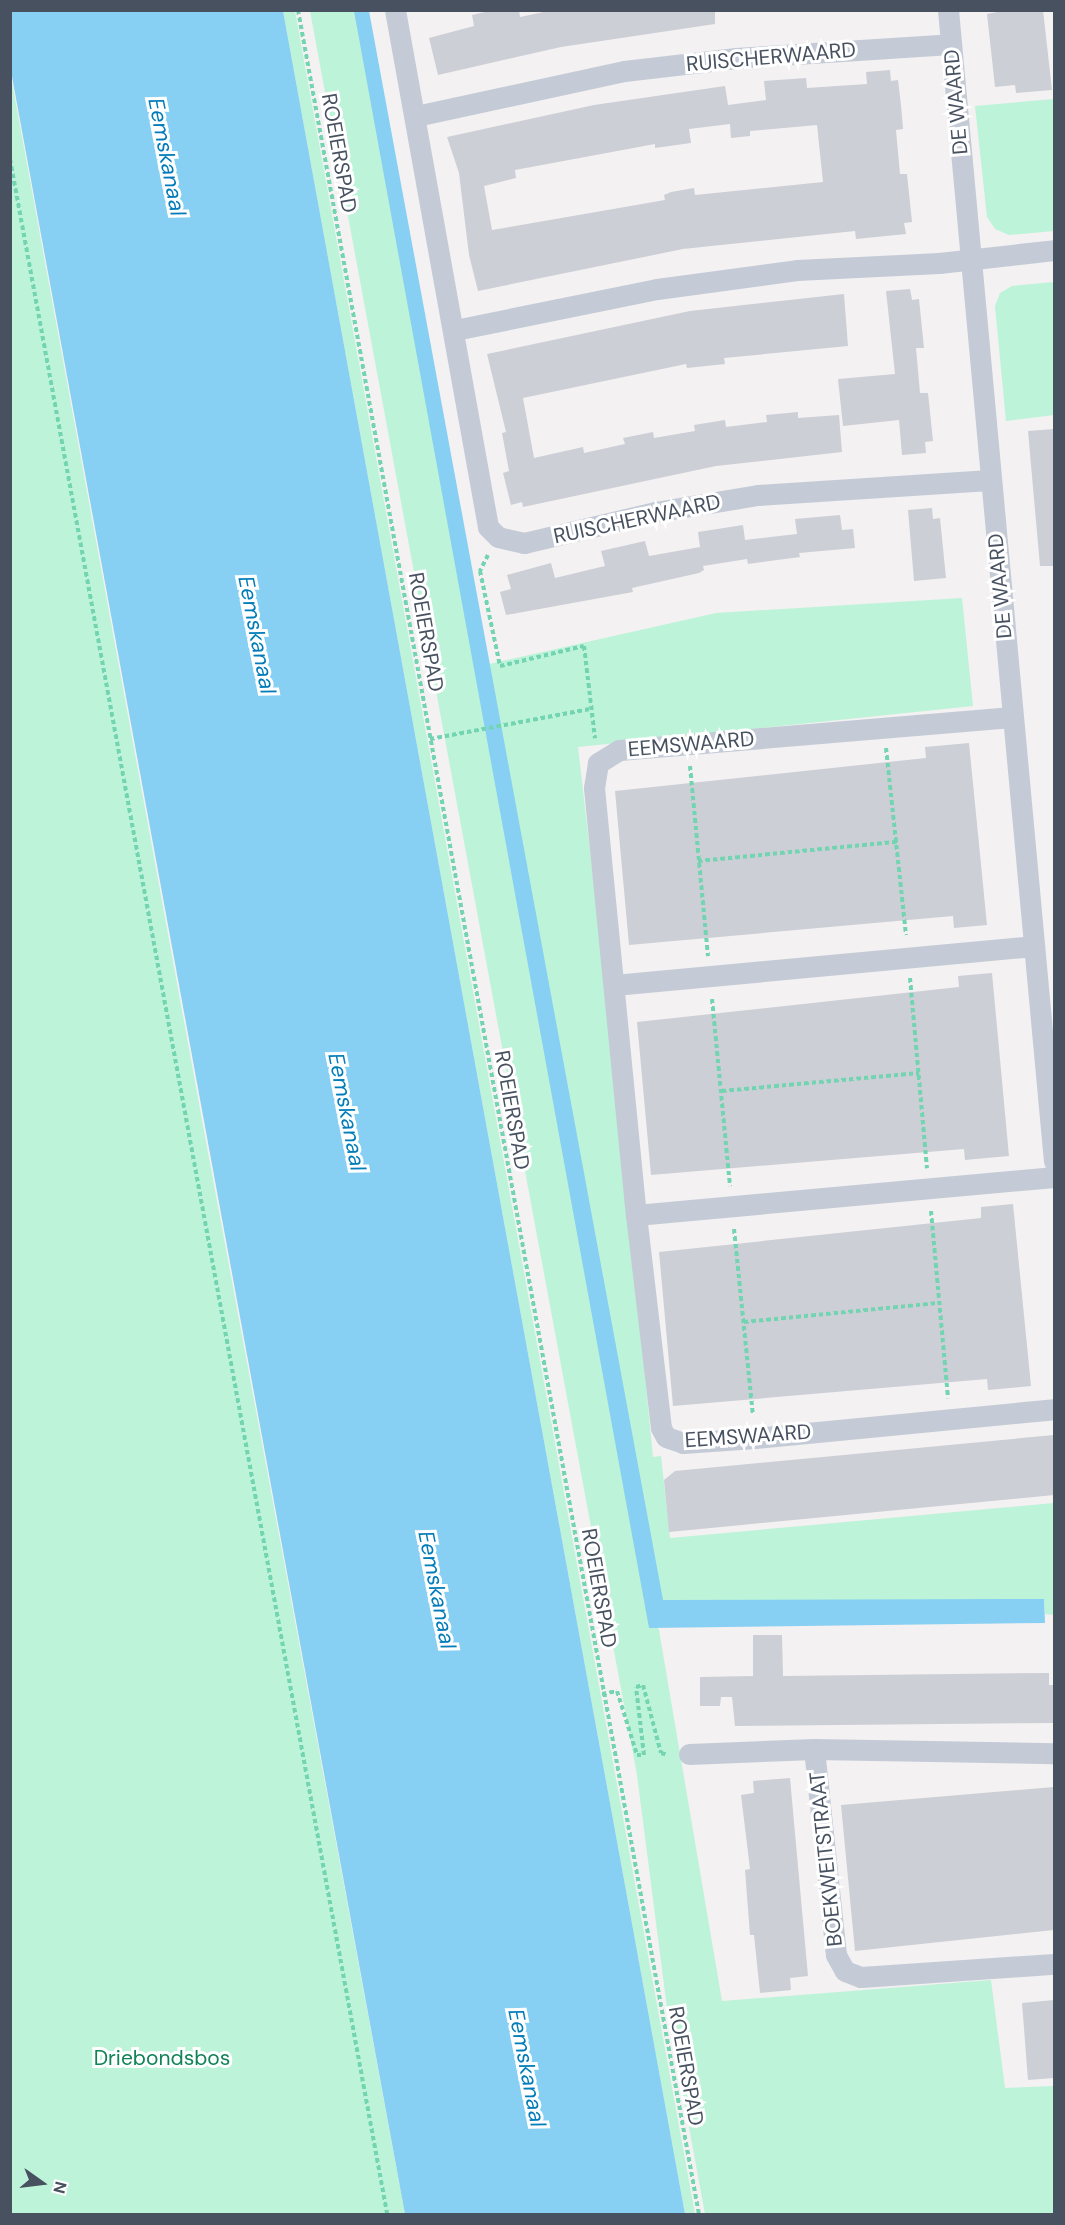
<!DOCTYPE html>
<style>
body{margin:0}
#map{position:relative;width:1065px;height:2225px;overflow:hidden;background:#f3f1f1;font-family:"DM Sans",sans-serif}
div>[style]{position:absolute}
.green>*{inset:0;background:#bdf3d9}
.water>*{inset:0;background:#87cff3}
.building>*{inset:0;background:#cdcfd6}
.path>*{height:4px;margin-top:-2px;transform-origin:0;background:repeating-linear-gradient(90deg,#72d4b0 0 4.5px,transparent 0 7.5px)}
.minor>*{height:21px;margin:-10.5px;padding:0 10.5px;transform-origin:10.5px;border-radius:10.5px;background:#c4cbd7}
span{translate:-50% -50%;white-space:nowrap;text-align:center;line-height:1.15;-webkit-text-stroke:6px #fff;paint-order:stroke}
.street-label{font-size:21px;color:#475160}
.park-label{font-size:21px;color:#108357}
.water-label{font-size:22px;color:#017cb9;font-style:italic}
.frame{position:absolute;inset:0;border:12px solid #475160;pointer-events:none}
.north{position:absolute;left:12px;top:2153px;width:60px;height:60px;-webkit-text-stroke:4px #fff;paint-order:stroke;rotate:104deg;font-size:16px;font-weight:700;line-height:24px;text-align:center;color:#475160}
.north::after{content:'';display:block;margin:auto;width:21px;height:27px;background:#475160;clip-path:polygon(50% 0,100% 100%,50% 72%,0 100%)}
</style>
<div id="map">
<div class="green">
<div style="clip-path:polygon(283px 11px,295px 11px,695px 2214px,685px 2214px)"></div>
<div style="clip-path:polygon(310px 11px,356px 11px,476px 667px,716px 613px,962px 598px,973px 706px,578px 747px,609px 1015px,653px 1457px,661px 1456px,670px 1538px,1054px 1503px,1054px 1615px,1045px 1614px,1044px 1599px,653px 1616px,659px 1630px,722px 2001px,991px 1980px,1005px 2088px,1054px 2086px,1054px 2214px,705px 2214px,667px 2008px,637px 1775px)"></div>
<div style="clip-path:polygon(10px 71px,205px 1136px,405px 2214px,11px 2214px)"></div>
<div style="clip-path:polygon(1054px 99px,1054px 231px,1009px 235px,995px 229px,987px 217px,975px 106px)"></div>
<div style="clip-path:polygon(1054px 282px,1054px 415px,1006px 421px,995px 306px,1000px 293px,1012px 286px)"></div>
</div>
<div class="water">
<div style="clip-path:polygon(10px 11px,283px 11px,685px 2214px,405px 2214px,11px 71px)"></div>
<div style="clip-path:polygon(354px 11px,369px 11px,663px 1600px,1044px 1599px,1045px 1623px,649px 1628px)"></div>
</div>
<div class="building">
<div style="clip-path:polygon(494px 10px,519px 10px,520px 17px,553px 10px,715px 10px,715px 24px,561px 47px,438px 75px,429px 38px,474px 26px,472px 15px)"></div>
<div style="clip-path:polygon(1008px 10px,1043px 10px,1052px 90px,1016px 93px,1015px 85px,995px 87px,987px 14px)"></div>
<div style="clip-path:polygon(evenodd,890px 70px,891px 81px,898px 80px,901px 105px,903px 129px,896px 130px,900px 174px,907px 174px,912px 222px,904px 223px,906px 234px,856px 239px,855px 231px,683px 249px,478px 291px,469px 255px,459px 173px,447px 137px,594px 105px,725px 86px,728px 105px,766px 100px,764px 81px,806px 78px,807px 88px,867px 84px,866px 72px,890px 70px,730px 124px,731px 138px,750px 136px,750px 131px,817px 125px,823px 182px,695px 195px,694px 188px,671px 192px,664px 195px,665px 200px,492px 230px,484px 186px,516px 178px,515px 170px,655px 144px,655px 148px,691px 143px,689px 129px,730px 124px)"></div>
<div style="clip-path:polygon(910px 289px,912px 300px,919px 299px,924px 348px,916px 348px,920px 393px,928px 393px,933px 441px,925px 442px,926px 453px,902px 455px,899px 420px,843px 426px,838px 379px,895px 374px,886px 291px)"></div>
<div style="clip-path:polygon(844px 294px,848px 346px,724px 358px,725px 364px,687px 368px,686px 364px,523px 398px,534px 458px,583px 447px,584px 453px,625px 444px,623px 438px,653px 432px,654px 438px,695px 431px,694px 425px,725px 420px,726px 427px,767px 422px,766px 415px,798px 412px,798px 418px,839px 415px,842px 452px,716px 466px,523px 507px,522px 502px,511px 505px,503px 473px,509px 471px,502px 433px,506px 432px,487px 354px,690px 311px)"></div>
<div style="clip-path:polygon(1054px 429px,1054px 566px,1040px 566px,1028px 431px)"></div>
<div style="clip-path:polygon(932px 508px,933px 519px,940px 518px,946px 578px,914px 581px,908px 510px)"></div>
<div style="clip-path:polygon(840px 515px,842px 530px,853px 529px,855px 548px,799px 553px,800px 557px,748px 564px,747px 559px,703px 566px,704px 570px,699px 573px,632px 588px,633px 592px,506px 615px,500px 592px,511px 589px,507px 575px,551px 563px,555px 578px,605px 566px,601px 551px,645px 541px,649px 556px,700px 547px,698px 532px,743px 525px,745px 540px,797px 534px,795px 519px)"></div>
<div style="clip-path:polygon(969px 743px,987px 925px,954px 928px,953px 916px,629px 945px,615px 791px,926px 758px,925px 747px)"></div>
<div style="clip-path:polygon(992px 973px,1009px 1156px,965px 1160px,964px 1149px,651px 1175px,637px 1022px,959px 987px,958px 976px)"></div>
<div style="clip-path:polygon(1013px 1204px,1031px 1386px,988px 1390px,987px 1379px,673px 1406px,659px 1252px,981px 1218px,981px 1207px)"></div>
<div style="clip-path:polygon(1054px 1435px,1054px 1495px,669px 1532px,664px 1480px,675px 1471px)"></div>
<div style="clip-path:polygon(753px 1635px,782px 1635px,783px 1676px,1049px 1673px,1049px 1685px,1054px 1685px,1054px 1723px,735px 1726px,732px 1697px,721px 1697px,720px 1706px,700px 1706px,700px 1677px,753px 1676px)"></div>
<div style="clip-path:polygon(790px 1778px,808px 1976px,790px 1978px,791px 1990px,760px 1993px,754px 1935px,750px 1935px,745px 1870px,750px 1869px,741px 1795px,754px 1793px,753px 1781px)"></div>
<div style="clip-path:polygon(1054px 1787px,1054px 1930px,855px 1951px,841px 1805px)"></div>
<div style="clip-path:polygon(1054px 2000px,1054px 2078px,1028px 2080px,1022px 2003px)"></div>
</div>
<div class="path">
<div style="left:298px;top:10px;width:2240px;rotate:79.69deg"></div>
<div style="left:10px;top:159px;width:2089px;rotate:79.6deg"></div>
<div style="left:488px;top:555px;width:18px;rotate:117deg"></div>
<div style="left:480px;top:571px;width:97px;rotate:78.1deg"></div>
<div style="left:500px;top:666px;width:86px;rotate:-13.4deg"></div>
<div style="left:584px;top:646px;width:93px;rotate:83.2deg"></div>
<div style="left:430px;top:739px;width:164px;rotate:-10.6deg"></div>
<div style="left:886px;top:748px;width:188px;rotate:83.9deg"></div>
<div style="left:690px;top:766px;width:191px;rotate:84.6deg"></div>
<div style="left:698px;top:861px;width:200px;rotate:-5.5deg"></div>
<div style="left:910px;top:978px;width:191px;rotate:84.9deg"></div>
<div style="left:712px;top:999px;width:188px;rotate:84.5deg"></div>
<div style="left:722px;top:1091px;width:198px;rotate:-5.2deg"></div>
<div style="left:931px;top:1211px;width:188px;rotate:84.8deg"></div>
<div style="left:734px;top:1229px;width:187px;rotate:84.2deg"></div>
<div style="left:744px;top:1322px;width:196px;rotate:-5.6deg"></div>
<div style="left:602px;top:1694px;width:15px;rotate:-11deg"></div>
<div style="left:617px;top:1691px;width:67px;rotate:72.6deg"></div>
<div style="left:637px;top:1755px;width:7px"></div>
<div style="left:644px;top:1755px;width:68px;rotate:-96.7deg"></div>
<div style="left:636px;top:1687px;width:7px;rotate:-16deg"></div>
<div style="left:643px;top:1685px;width:70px;rotate:75.2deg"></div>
<div style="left:661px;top:1753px;width:7px;rotate:16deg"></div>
</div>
<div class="minor">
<div style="left:395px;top:10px;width:525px;rotate:79.8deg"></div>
<div style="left:488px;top:527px;width:14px;rotate:45deg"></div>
<div style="left:498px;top:537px;width:27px;rotate:13deg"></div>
<div style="left:524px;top:543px;width:135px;rotate:-13.3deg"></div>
<div style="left:655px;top:512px;width:104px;rotate:-9.4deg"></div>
<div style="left:758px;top:495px;width:232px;rotate:-3.7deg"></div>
<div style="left:948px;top:10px;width:1156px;rotate:84.74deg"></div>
<div style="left:416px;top:116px;width:213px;rotate:-12.2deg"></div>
<div style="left:624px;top:71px;width:113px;rotate:-6.6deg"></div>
<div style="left:736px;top:58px;width:215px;rotate:-3.7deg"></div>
<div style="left:455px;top:330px;width:206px;rotate:-11.5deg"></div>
<div style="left:657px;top:289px;width:141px;rotate:-7.7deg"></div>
<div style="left:797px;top:270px;width:142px;rotate:-2.8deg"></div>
<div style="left:939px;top:263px;width:116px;rotate:-6.4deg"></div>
<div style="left:1012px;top:717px;width:394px;rotate:175.2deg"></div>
<div style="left:619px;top:750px;width:25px;rotate:148deg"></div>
<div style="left:598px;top:763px;width:25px;rotate:99deg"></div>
<div style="left:594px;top:788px;width:429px;rotate:84.4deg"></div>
<div style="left:636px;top:1215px;width:214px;rotate:83.3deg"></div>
<div style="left:661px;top:1428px;width:10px;rotate:61deg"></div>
<div style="left:666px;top:1437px;width:18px;rotate:19deg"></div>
<div style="left:683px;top:1443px;width:72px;rotate:-4deg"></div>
<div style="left:755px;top:1438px;width:300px;rotate:-5.5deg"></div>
<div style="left:614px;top:985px;width:422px;rotate:-5.3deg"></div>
<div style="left:636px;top:1215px;width:420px;rotate:-5.2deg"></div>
<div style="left:814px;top:1749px;width:207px;rotate:83.9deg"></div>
<div style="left:836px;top:1955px;width:18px;rotate:61deg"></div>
<div style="left:845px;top:1971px;width:17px;rotate:21deg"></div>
<div style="left:861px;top:1977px;width:193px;rotate:-3.9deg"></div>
<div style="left:689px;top:1754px;width:125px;rotate:-2.3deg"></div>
<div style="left:814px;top:1749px;width:240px;rotate:1deg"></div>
</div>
<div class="street-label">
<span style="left:771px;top:57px;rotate:-5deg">RUISCHERWAARD</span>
<span style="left:956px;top:102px;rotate:-95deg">DE WAARD</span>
<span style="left:339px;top:153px;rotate:80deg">ROEIERSPAD</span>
<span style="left:637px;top:519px;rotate:-12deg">RUISCHERWAARD</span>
<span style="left:1000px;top:586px;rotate:-95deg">DE WAARD</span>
<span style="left:426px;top:632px;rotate:80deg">ROEIERSPAD</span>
<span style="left:691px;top:744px;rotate:-5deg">EEMSWAARD</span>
<span style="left:512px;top:1110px;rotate:80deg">ROEIERSPAD</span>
<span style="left:748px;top:1436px;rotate:-4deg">EEMSWAARD</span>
<span style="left:599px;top:1588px;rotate:80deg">ROEIERSPAD</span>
<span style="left:826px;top:1859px;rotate:-96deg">BOEKWEITSTRAAT</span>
<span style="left:686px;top:2066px;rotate:80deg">ROEIERSPAD</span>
</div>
<div class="park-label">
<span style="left:162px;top:2058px">Driebondsbos</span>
</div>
<div class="water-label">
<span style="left:167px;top:157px;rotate:79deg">Eemskanaal</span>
<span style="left:257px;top:635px;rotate:79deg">Eemskanaal</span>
<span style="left:347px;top:1112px;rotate:79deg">Eemskanaal</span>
<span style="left:437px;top:1590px;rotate:79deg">Eemskanaal</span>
<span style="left:527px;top:2068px;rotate:79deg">Eemskanaal</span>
</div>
<div class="frame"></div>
<div class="north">N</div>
</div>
